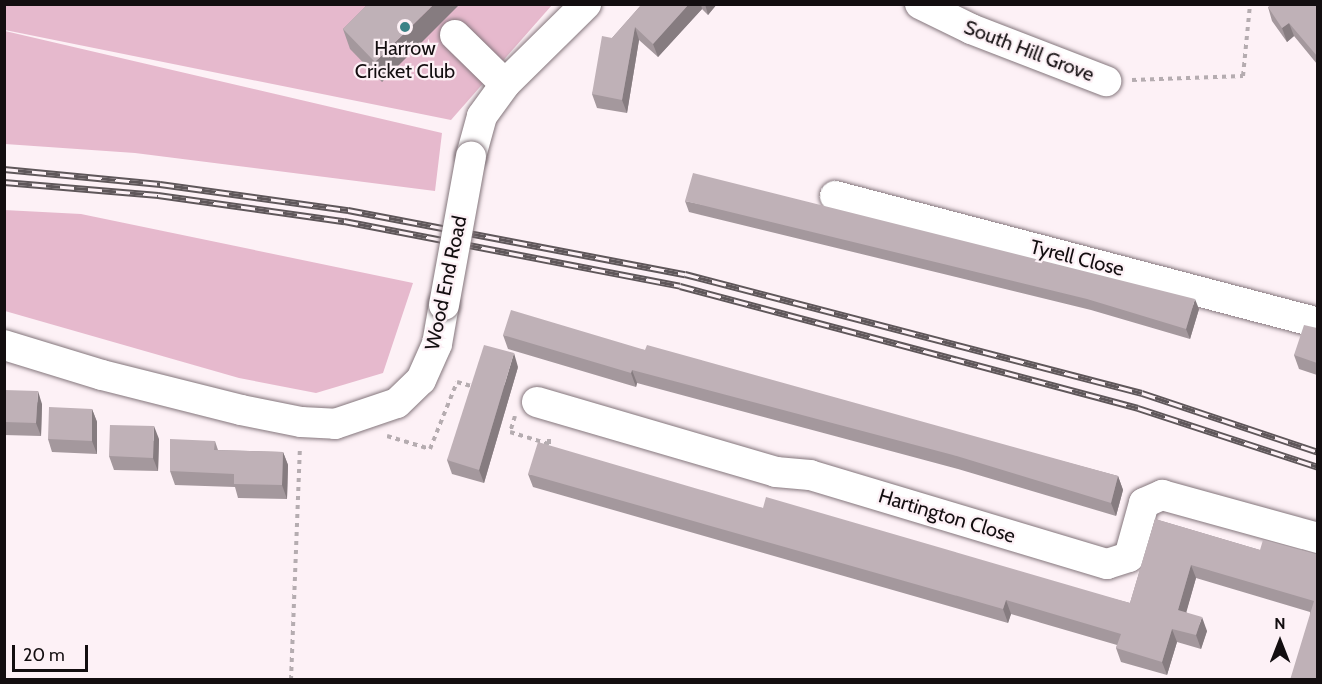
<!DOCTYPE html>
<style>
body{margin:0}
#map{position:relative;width:1322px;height:684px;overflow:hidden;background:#fdf1f6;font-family:Cabin,sans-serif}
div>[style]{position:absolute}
.green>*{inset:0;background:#e6b9cd}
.path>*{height:4px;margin-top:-2px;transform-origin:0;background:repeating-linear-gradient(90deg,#b5acb0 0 4.5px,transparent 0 9px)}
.roads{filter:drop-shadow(0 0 2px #84767c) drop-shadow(0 0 2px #84767c)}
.minor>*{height:30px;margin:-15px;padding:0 15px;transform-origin:15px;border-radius:15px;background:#fff}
.rail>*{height:7px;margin-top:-3.5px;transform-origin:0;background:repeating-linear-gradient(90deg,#fdf1f6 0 14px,#5f575a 0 28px);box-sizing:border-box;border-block:2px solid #5f575a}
.bridges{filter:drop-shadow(0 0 2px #84767c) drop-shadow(0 0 2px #84767c)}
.minor-bridge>*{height:30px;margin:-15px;padding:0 15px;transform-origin:15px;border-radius:15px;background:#fff}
.wall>*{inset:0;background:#a4989d}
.shaded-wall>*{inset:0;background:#867c80}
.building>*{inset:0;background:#bfb1b7}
.dots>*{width:16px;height:16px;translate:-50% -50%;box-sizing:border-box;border:3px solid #fdf1f6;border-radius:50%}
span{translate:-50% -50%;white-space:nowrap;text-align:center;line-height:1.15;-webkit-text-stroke:4.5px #fdf1f6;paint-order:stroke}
.poi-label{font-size:20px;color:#130e10}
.street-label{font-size:20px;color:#130e10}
.frame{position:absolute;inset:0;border:6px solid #130e10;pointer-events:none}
.north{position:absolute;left:1250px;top:612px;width:60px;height:60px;-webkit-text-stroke:4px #fdf1f6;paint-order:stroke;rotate:0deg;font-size:16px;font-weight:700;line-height:24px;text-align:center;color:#130e10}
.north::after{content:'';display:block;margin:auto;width:21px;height:27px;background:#130e10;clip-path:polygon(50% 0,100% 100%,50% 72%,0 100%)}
.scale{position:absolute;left:12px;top:645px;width:76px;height:27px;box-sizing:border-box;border:3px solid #130e10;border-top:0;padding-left:8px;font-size:18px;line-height:21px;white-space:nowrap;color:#130e10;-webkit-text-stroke:4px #fdf1f6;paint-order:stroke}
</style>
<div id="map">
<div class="green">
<div style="clip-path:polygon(4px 5px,552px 5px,451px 120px,5px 30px)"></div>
<div style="clip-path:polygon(5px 31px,442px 133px,435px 191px,135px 153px,5px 144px)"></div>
<div style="clip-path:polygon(4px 210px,81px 214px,413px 283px,383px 373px,316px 393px,239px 378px,5px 311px)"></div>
</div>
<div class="path">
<div style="left:1132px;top:80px;width:111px;rotate:-2.1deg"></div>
<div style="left:1243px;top:76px;width:72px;rotate:-84.4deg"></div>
<div style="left:515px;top:416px;width:17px;rotate:107deg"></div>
<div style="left:510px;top:432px;width:41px;rotate:17.1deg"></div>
<div style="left:549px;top:444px;width:8px;rotate:-90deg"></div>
<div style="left:387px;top:436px;width:45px;rotate:16.8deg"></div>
<div style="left:430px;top:449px;width:72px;rotate:-68.1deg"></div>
<div style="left:457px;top:382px;width:19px;rotate:16deg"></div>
<div style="left:291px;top:680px;width:230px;rotate:-87.8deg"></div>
</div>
<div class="roads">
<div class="minor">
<div style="left:920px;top:4px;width:57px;rotate:26.1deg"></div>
<div style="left:971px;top:29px;width:145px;rotate:21.1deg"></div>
<div style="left:455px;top:35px;width:70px;rotate:44.4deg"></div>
<div style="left:471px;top:156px;width:41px;rotate:-74.6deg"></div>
<div style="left:482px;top:116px;width:39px;rotate:-54deg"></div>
<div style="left:505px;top:84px;width:114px;rotate:-44.6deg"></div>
<div style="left:835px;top:196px;width:499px;rotate:14.7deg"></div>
<div style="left:4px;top:345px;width:102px;rotate:17deg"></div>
<div style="left:102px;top:375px;width:143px;rotate:14.1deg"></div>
<div style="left:241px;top:410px;width:61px;rotate:11.3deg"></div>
<div style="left:301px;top:422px;width:34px;rotate:3deg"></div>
<div style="left:335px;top:424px;width:65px;rotate:-18.7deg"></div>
<div style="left:397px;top:403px;width:33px;rotate:-44deg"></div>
<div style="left:421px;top:380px;width:39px;rotate:-66deg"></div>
<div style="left:437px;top:344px;width:40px;rotate:-80deg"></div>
<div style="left:537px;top:402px;width:249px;rotate:16.3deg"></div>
<div style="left:776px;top:472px;width:34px;rotate:5deg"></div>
<div style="left:810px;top:475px;width:310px;rotate:16.7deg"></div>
<div style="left:1107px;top:564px;width:23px;rotate:-18deg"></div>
<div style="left:1129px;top:557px;width:56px;rotate:-74.5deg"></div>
<div style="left:1144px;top:503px;width:20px;rotate:-24deg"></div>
<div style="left:1162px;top:495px;width:162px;rotate:15.4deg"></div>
</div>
</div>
<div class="rail">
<div style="left:4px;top:169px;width:157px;rotate:5.5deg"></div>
<div style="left:160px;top:184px;width:190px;rotate:7.9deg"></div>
<div style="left:348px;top:210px;width:343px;rotate:10.8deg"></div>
<div style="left:685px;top:274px;width:472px;rotate:14.6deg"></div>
<div style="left:1142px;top:393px;width:186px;rotate:18.5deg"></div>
<div style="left:4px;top:182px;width:155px;rotate:4.8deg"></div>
<div style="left:158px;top:195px;width:188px;rotate:8deg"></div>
<div style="left:344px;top:221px;width:342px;rotate:10.9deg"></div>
<div style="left:680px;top:286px;width:474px;rotate:14.9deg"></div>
<div style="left:1138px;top:408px;width:189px;rotate:18.1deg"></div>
</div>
<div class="bridges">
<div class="minor-bridge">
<div style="left:444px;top:305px;width:151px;rotate:-79.7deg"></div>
</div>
</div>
<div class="wall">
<div style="clip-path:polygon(368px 4px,382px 82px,350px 49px,343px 29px)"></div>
<div style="clip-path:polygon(642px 4px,717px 4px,708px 15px,702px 9px,658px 57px,639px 40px,627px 113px,597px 108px,592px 94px,612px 38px)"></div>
<div style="clip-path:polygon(1317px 4px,1317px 64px,1294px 36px,1287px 42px,1272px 21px,1268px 7px)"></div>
<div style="clip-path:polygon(685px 201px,1199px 309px,1190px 339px,1091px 310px,689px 212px)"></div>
<div style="clip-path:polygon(1317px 328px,1317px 375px,1299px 369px,1294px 355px)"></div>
<div style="clip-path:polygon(503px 335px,645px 350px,1118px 476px,1123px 490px,1116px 516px,958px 469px,637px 383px,636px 387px,508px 349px)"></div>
<div style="clip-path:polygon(518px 367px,484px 483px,452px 474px,447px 460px)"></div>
<div style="clip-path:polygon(4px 390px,42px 404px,41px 436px,4px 435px)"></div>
<div style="clip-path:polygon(92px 409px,97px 422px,97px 454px,52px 452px,48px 439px)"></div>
<div style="clip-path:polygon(159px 439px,158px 471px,114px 470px,109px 456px)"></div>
<div style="clip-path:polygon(215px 441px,218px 450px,283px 452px,288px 465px,287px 499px,238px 498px,235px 487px,175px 485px,170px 471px)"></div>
<div style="clip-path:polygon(528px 474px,763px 508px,1130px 603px,1155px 519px,1260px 550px,1317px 555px,1317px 680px,1310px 612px,1196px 578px,1186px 612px,1207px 631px,1201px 649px,1177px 642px,1167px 675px,1121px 662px,1116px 648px,1117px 645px,1011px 614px,1008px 623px,533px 487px)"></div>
</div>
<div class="shaded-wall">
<div style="clip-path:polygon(434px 4px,460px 4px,382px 82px,375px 62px)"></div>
<div style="clip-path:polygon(689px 4px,701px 4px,702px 9px,658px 57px,653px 44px)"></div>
<div style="clip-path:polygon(705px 4px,717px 4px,708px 15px)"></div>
<div style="clip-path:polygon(1289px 23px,1294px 36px,1287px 42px,1282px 28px)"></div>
<div style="clip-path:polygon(635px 27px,639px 40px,627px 113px,622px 100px)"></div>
<div style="clip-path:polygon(1195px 299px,1199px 309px,1190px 339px,1186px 329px)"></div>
<div style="clip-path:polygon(514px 353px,518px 367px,484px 483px,479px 470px)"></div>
<div style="clip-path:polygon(632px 370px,637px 383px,636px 387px,631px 373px)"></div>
<div style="clip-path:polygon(38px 391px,42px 404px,41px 436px,36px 423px)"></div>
<div style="clip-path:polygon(92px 409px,97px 422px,97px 454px,92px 441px)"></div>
<div style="clip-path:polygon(154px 426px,159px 439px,158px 471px,153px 458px)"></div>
<div style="clip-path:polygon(283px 452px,288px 465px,287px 499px,282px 485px)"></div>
<div style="clip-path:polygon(1118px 476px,1123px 490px,1116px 516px,1111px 503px)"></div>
<div style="clip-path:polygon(1191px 565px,1196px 578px,1183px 624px,1178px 610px)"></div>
<div style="clip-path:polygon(1006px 600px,1011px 614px,1008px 623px,1003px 609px)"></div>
<div style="clip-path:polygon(1202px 617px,1207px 631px,1201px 649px,1196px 635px)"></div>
<div style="clip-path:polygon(1172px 629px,1177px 642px,1167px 675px,1162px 662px)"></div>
</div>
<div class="building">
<div style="clip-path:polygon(368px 4px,434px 4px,375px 62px,343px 29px)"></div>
<div style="clip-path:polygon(642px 4px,689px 4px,653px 44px,635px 27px,622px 100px,592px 94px,602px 36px,612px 38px)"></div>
<div style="clip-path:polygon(1272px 4px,1315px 4px,1315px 5px,1317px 8px,1317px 56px,1289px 23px,1282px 28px,1268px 7px)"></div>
<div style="clip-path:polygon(693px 173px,1195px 299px,1186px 329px,1087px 299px,685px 201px)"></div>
<div style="clip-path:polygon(511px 310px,645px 350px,647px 345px,1118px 476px,1111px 503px,953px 455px,632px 370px,631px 373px,503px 335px)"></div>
<div style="clip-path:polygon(1304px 325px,1317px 328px,1317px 363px,1294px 355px)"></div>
<div style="clip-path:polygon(484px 345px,514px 353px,479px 470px,447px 460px)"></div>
<div style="clip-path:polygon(4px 390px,38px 391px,36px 423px,4px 422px)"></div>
<div style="clip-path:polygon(49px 407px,92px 409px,92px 441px,48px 439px)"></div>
<div style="clip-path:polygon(110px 425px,154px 426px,153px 458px,109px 456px)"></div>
<div style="clip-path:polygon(170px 439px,215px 441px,214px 450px,283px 452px,282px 485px,234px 484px,234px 474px,170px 471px)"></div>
<div style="clip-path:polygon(538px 442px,763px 508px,766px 497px,1130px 603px,1155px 519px,1260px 550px,1263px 540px,1317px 555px,1317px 680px,1290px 680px,1314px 601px,1191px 565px,1178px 610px,1202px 617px,1196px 635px,1172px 629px,1162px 662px,1116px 648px,1121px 634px,1006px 600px,1003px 609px,528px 474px)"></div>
</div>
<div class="dots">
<div style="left:405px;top:27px;background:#3a8286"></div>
</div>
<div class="poi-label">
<span style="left:405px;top:60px">Harrow<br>Cricket Club</span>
</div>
<div class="street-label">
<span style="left:1029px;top:51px;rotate:21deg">South Hill Grove</span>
<span style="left:1077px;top:258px;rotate:14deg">Tyrell Close</span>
<span style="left:446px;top:283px;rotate:-78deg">Wood End Road</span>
<span style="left:947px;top:516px;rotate:17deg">Hartington Close</span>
</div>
<div class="frame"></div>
<div class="north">N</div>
<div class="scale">20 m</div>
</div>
